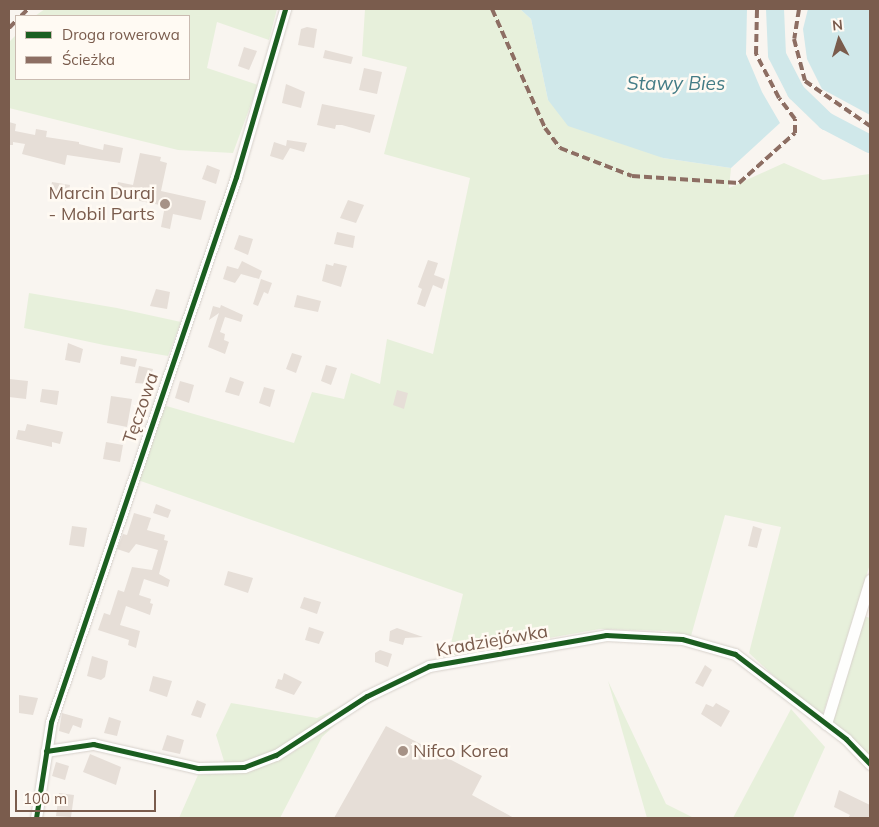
<!DOCTYPE html>
<meta charset="utf-8">
<style>
body{margin:0}
#map{position:relative;width:879px;height:827px;overflow:hidden;background:#f9f5f0;font-family:Mulish,sans-serif}
div>[style]{position:absolute}
.green>*{inset:0;background:#e7f0db}
.water>*{inset:0;background:#d0e8ea}
.river>*{height:18px;margin:-9px;padding:0 9px;transform-origin:9px;border-radius:9px;background:#d0e8ea}
.building>*{inset:0;background:#e6ded7}
.roads{filter:drop-shadow(0 0 1px #d7d1cb) drop-shadow(0 0 1px #d7d1cb)}
.minor>*{height:11px;margin:-5.5px;padding:0 5.5px;transform-origin:5.5px;border-radius:5.5px;background:#fefefd}
.quiet>*{height:4px;margin-top:-2px;transform-origin:0;background:repeating-linear-gradient(90deg,#8d6e63 0 8px,transparent 0 12px)}
.cycleway>*{height:5px;margin:-2.5px;padding:0 2.5px;transform-origin:2.5px;border-radius:2.5px;background:#1b5e20}
.dots>*{width:14px;height:14px;translate:-50% -50%;box-sizing:border-box;border:2px solid #fffaf3;border-radius:50%}
span{translate:-50% -50%;white-space:nowrap;text-align:center;line-height:1.15;-webkit-text-stroke:5px #fffaf3;paint-order:stroke}
.poi-label{font-size:18px;color:#7a5c4d}
.right{translate:-100% -50%;text-align:right}
.left{translate:0 -50%;text-align:left}
.street-label{font-size:18px;color:#7a5c4d}
.water-label{font-size:19px;color:#437c86;font-style:italic}
.frame{position:absolute;inset:0;border:10px solid #7a5c4d;pointer-events:none}
.legend{position:absolute;left:15px;top:15px;width:175px;height:65px;box-sizing:border-box;background:#fffaf3;border:1px solid #cabbb1;margin:0;padding:6px 9px;list-style:none;font-size:15px;color:#7a5c4d}
.legend li{display:flex;align-items:center;gap:10px;height:25px}
.legend b{width:25px;border:1px solid #cabbb1}
.north{position:absolute;left:814px;top:15px;width:50px;height:50px;-webkit-text-stroke:4px #fffaf3;paint-order:stroke;rotate:354deg;font-size:14px;font-weight:700;line-height:20px;text-align:center;color:#7a5c4d}
.north::after{content:'';display:block;margin:auto;width:18px;height:22px;background:#7a5c4d;clip-path:polygon(50% 0,100% 100%,50% 72%,0 100%)}
.scale{position:absolute;left:15px;top:790px;width:141px;height:22px;box-sizing:border-box;border:2px solid #7a5c4d;border-top:0;padding-left:6px;font-size:15px;line-height:18px;white-space:nowrap;color:#7a5c4d;-webkit-text-stroke:4px #fffaf3;paint-order:stroke}
</style>
<div id="map">
<div class="green">
<div style="clip-path:polygon(45px 9px,277px 9px,269px 40px,217px 22px,207px 68px,258px 85px,233px 153px,178px 150px,9px 108px,9px 42px,16px 35px,16px 79px,189px 79px,189px 16px,35px 16px)"></div>
<div style="clip-path:polygon(365px 9px,520px 9px,531px 19px,548px 100px,663px 158px,731px 168px,729px 188px,784px 163px,823px 180px,870px 174px,870px 564px,821px 720px,749px 653px,781px 527px,725px 515px,691px 636px,667px 631px,600px 629px,448px 656px,463px 594px,135px 479px,163px 405px,294px 443px,312px 392px,344px 399px,351px 373px,380px 384px,387px 339px,433px 354px,470px 178px,384px 154px,407px 67px,362px 56px)"></div>
<div style="clip-path:polygon(29px 293px,117px 308px,181px 322px,168px 356px,104px 345px,24px 328px)"></div>
<div style="clip-path:polygon(864px 616px,870px 618px,870px 755px,832px 723px)"></div>
<div style="clip-path:polygon(608px 681px,666px 804px,694px 818px,647px 818px)"></div>
<div style="clip-path:polygon(231px 703px,317px 718px,337px 708px,286px 745px,251px 762px,219px 766px,224px 761px,216px 735px)"></div>
<div style="clip-path:polygon(791px 709px,825px 747px,793px 818px,733px 818px)"></div>
<div style="clip-path:polygon(336px 724px,322px 737px,280px 818px,179px 818px,198px 775px,252px 771px,290px 754px)"></div>
</div>
<div class="water">
<div style="clip-path:polygon(520px 9px,747px 9px,746px 54px,762px 92px,780px 123px,731px 168px,663px 158px,568px 126px,548px 100px,531px 19px)"></div>
<div style="clip-path:polygon(808px 9px,870px 9px,870px 115px,822px 89px,807px 59px,803px 29px)"></div>
</div>
<div class="river">
<div style="left:775px;top:9px;width:46px;rotate:87.5deg"></div>
<div style="left:777px;top:55px;width:42px;rotate:62.8deg"></div>
<div style="left:796px;top:92px;width:42px;rotate:44deg"></div>
<div style="left:826px;top:121px;width:50px;rotate:27.6deg"></div>
</div>
<div class="building">
<div style="clip-path:polygon(307px 27px,317px 29px,314px 48px,298px 45px,301px 29px)"></div>
<div style="clip-path:polygon(244px 47px,257px 51px,249px 70px,238px 66px)"></div>
<div style="clip-path:polygon(325px 50px,353px 57px,351px 64px,323px 58px)"></div>
<div style="clip-path:polygon(364px 68px,382px 72px,377px 94px,359px 90px)"></div>
<div style="clip-path:polygon(286px 84px,305px 92px,301px 108px,282px 103px)"></div>
<div style="clip-path:polygon(322px 104px,375px 115px,370px 133px,342px 125px,336px 125px,335px 129px,317px 125px)"></div>
<div style="clip-path:polygon(9px 122px,16px 124px,15px 131px,35px 135px,36px 129px,47px 131px,46px 137px,79px 142px,79px 144px,103px 150px,104px 144px,123px 148px,120px 163px,67px 155px,65px 165px,22px 154px,25px 144px,13px 142px,13px 145px,9px 145px)"></div>
<div style="clip-path:polygon(287px 140px,307px 143px,304px 152px,290px 148px,283px 160px,270px 156px,274px 142px,286px 146px)"></div>
<div style="clip-path:polygon(140px 153px,161px 157px,160px 161px,167px 163px,161px 191px,206px 201px,201px 220px,173px 214px,170px 229px,161px 227px,165px 206px,115px 196px,118px 182px,133px 185px)"></div>
<div style="clip-path:polygon(207px 165px,220px 170px,216px 184px,202px 179px)"></div>
<div style="clip-path:polygon(52px 182px,70px 185px,67px 201px,49px 198px)"></div>
<div style="clip-path:polygon(348px 200px,364px 205px,356px 223px,340px 218px)"></div>
<div style="clip-path:polygon(337px 232px,355px 236px,353px 248px,334px 244px)"></div>
<div style="clip-path:polygon(239px 235px,253px 239px,248px 255px,234px 249px)"></div>
<div style="clip-path:polygon(428px 260px,438px 263px,434px 275px,445px 279px,442px 289px,433px 285px,425px 307px,417px 304px,422px 289px,418px 287px)"></div>
<div style="clip-path:polygon(242px 261px,262px 271px,259px 279px,241px 274px,235px 283px,223px 279px,227px 266px,238px 269px)"></div>
<div style="clip-path:polygon(334px 263px,347px 266px,341px 287px,322px 281px,326px 264px,333px 266px)"></div>
<div style="clip-path:polygon(261px 279px,272px 283px,268px 294px,264px 292px,258px 306px,253px 304px)"></div>
<div style="clip-path:polygon(156px 289px,170px 292px,167px 309px,150px 306px)"></div>
<div style="clip-path:polygon(297px 295px,321px 301px,318px 312px,294px 307px)"></div>
<div style="clip-path:polygon(221px 305px,243px 315px,241px 322px,225px 317px,220px 332px,225px 334px,224px 340px,229px 342px,225px 354px,208px 347px,219px 313px,209px 320px,213px 306px,220px 308px)"></div>
<div style="clip-path:polygon(68px 343px,83px 349px,80px 363px,65px 360px)"></div>
<div style="clip-path:polygon(292px 353px,302px 356px,296px 373px,286px 369px)"></div>
<div style="clip-path:polygon(121px 356px,137px 359px,135px 367px,120px 364px)"></div>
<div style="clip-path:polygon(326px 365px,337px 368px,331px 385px,321px 381px)"></div>
<div style="clip-path:polygon(139px 366px,153px 369px,149px 384px,135px 383px)"></div>
<div style="clip-path:polygon(230px 377px,244px 382px,239px 396px,225px 392px)"></div>
<div style="clip-path:polygon(9px 379px,28px 381px,26px 399px,9px 397px)"></div>
<div style="clip-path:polygon(180px 381px,194px 385px,189px 403px,175px 398px)"></div>
<div style="clip-path:polygon(264px 387px,275px 390px,270px 407px,259px 403px)"></div>
<div style="clip-path:polygon(42px 389px,59px 391px,57px 405px,40px 402px)"></div>
<div style="clip-path:polygon(397px 390px,408px 393px,404px 409px,393px 405px)"></div>
<div style="clip-path:polygon(111px 396px,132px 399px,127px 427px,107px 423px)"></div>
<div style="clip-path:polygon(27px 424px,63px 432px,60px 444px,52px 442px,52px 447px,16px 439px,18px 430px,25px 431px)"></div>
<div style="clip-path:polygon(106px 442px,123px 445px,120px 462px,103px 459px)"></div>
<div style="clip-path:polygon(156px 504px,171px 510px,168px 518px,153px 513px)"></div>
<div style="clip-path:polygon(134px 513px,151px 518px,147px 530px,165px 535px,164px 540px,168px 541px,159px 574px,170px 580px,168px 587px,144px 579px,139px 595px,151px 599px,150px 603px,153px 604px,150px 615px,126px 606px,120px 625px,140px 631px,136px 648px,128px 645px,129px 640px,98px 630px,104px 613px,110px 615px,118px 590px,124px 592px,132px 567px,152px 570px,158px 550px,136px 544px,129px 553px,117px 549px,123px 534px,127px 535px)"></div>
<div style="clip-path:polygon(72px 526px,87px 528px,84px 547px,69px 545px)"></div>
<div style="clip-path:polygon(753px 526px,762px 529px,757px 548px,748px 546px)"></div>
<div style="clip-path:polygon(228px 571px,253px 578px,248px 593px,224px 585px)"></div>
<div style="clip-path:polygon(304px 597px,321px 602px,317px 614px,300px 608px)"></div>
<div style="clip-path:polygon(309px 627px,324px 632px,319px 644px,305px 640px)"></div>
<div style="clip-path:polygon(397px 628px,423px 637px,405px 638px,403px 645px,389px 641px,390px 631px)"></div>
<div style="clip-path:polygon(380px 650px,392px 654px,388px 667px,375px 662px,375px 653px)"></div>
<div style="clip-path:polygon(92px 656px,108px 661px,105px 677px,101px 680px,87px 676px)"></div>
<div style="clip-path:polygon(705px 665px,712px 670px,703px 687px,695px 683px)"></div>
<div style="clip-path:polygon(284px 673px,302px 682px,294px 695px,275px 688px,278px 679px,282px 680px)"></div>
<div style="clip-path:polygon(153px 676px,172px 681px,167px 697px,149px 691px)"></div>
<div style="clip-path:polygon(19px 695px,38px 698px,33px 715px,19px 713px)"></div>
<div style="clip-path:polygon(197px 700px,206px 704px,201px 718px,191px 715px)"></div>
<div style="clip-path:polygon(716px 703px,730px 711px,721px 727px,701px 714px,706px 704px,713px 707px)"></div>
<div style="clip-path:polygon(62px 713px,83px 719px,81px 728px,73px 725px,69px 734px,59px 731px)"></div>
<div style="clip-path:polygon(109px 717px,121px 721px,117px 736px,104px 733px)"></div>
<div style="clip-path:polygon(386px 726px,482px 776px,472px 795px,514px 818px,334px 818px)"></div>
<div style="clip-path:polygon(167px 735px,184px 740px,180px 754px,162px 750px)"></div>
<div style="clip-path:polygon(90px 754px,121px 767px,116px 785px,83px 772px)"></div>
<div style="clip-path:polygon(56px 762px,69px 766px,65px 780px,52px 776px)"></div>
<div style="clip-path:polygon(839px 790px,870px 805px,870px 818px,848px 818px,850px 815px,834px 807px)"></div>
<div style="clip-path:polygon(59px 793px,74px 795px,71px 817px,56px 816px)"></div>
</div>
<div class="roads">
<div class="minor">
<div style="left:826px;top:724px;width:151px;rotate:-73deg"></div>
<div style="left:46px;top:751px;width:48px;rotate:-8.5deg"></div>
<div style="left:93px;top:744px;width:108px;rotate:12.9deg"></div>
<div style="left:198px;top:768px;width:46px;rotate:-1.2deg"></div>
<div style="left:244px;top:767px;width:34px;rotate:-21deg"></div>
<div style="left:276px;top:755px;width:108px;rotate:-33deg"></div>
<div style="left:367px;top:696px;width:69px;rotate:-25.8deg"></div>
<div style="left:429px;top:666px;width:180px;rotate:-9.9deg"></div>
<div style="left:606px;top:635px;width:76px;rotate:3deg"></div>
<div style="left:682px;top:639px;width:55px;rotate:15.8deg"></div>
<div style="left:735px;top:654px;width:140px;rotate:37.4deg"></div>
<div style="left:846px;top:739px;width:35px;rotate:46deg"></div>
<div style="left:36px;top:818px;width:97px;rotate:-81.1deg"></div>
<div style="left:51px;top:722px;width:576px;rotate:-71.25deg"></div>
<div style="left:236px;top:177px;width:175px;rotate:-73.7deg"></div>
</div>
</div>
<div class="quiet">
<div style="left:492px;top:9px;width:130px;rotate:66deg"></div>
<div style="left:545px;top:128px;width:25px;rotate:53deg"></div>
<div style="left:560px;top:148px;width:77px;rotate:21.3deg"></div>
<div style="left:632px;top:176px;width:107px;rotate:3.7deg"></div>
<div style="left:739px;top:183px;width:75px;rotate:-41.8deg"></div>
<div style="left:795px;top:133px;width:14px;rotate:-90deg"></div>
<div style="left:795px;top:119px;width:26px;rotate:-127deg"></div>
<div style="left:779px;top:98px;width:50px;rotate:-117.6deg"></div>
<div style="left:756px;top:54px;width:45px;rotate:-88.7deg"></div>
<div style="left:799px;top:9px;width:30px;rotate:99deg"></div>
<div style="left:794px;top:39px;width:43px;rotate:75.3deg"></div>
<div style="left:805px;top:81px;width:79px;rotate:34.7deg"></div>
<div style="left:21px;top:16px;width:10px;rotate:-45deg"></div>
<div style="left:9px;top:28px;width:10px;rotate:-45deg"></div>
</div>
<div class="cycleway">
<div style="left:46px;top:751px;width:48px;rotate:-8.5deg"></div>
<div style="left:93px;top:744px;width:108px;rotate:12.9deg"></div>
<div style="left:198px;top:768px;width:46px;rotate:-1.2deg"></div>
<div style="left:244px;top:767px;width:34px;rotate:-21deg"></div>
<div style="left:276px;top:755px;width:108px;rotate:-33deg"></div>
<div style="left:367px;top:696px;width:69px;rotate:-25.8deg"></div>
<div style="left:429px;top:666px;width:180px;rotate:-9.9deg"></div>
<div style="left:606px;top:635px;width:76px;rotate:3deg"></div>
<div style="left:682px;top:639px;width:55px;rotate:15.8deg"></div>
<div style="left:735px;top:654px;width:140px;rotate:37.4deg"></div>
<div style="left:846px;top:739px;width:35px;rotate:46deg"></div>
<div style="left:36px;top:818px;width:97px;rotate:-81.1deg"></div>
<div style="left:51px;top:722px;width:576px;rotate:-71.25deg"></div>
<div style="left:236px;top:177px;width:175px;rotate:-73.7deg"></div>
</div>
<div class="dots">
<div style="left:165px;top:204px;background:#a69286"></div>
<div style="left:403px;top:751px;background:#a69286"></div>
</div>
<div class="poi-label">
<span class="right" style="left:155px;top:204px">Marcin Duraj<br>- Mobil Parts</span>
<span class="left" style="left:413px;top:751px">Nifco Korea</span>
</div>
<div class="street-label">
<span style="left:141px;top:408px;rotate:-71deg">Tęczowa</span>
<span style="left:492px;top:641px;rotate:-10deg">Kradziejówka</span>
</div>
<div class="water-label">
<span style="left:676px;top:84px">Stawy Bies</span>
</div>
<div class="frame"></div>
<ul class="legend">
<li><b style="height:6px;background:#1b5e20"></b>Droga rowerowa</li>
<li><b style="height:6px;background:#8d6e63"></b>Ścieżka</li>
</ul>
<div class="north">N</div>
<div class="scale">100 m</div>
</div>
